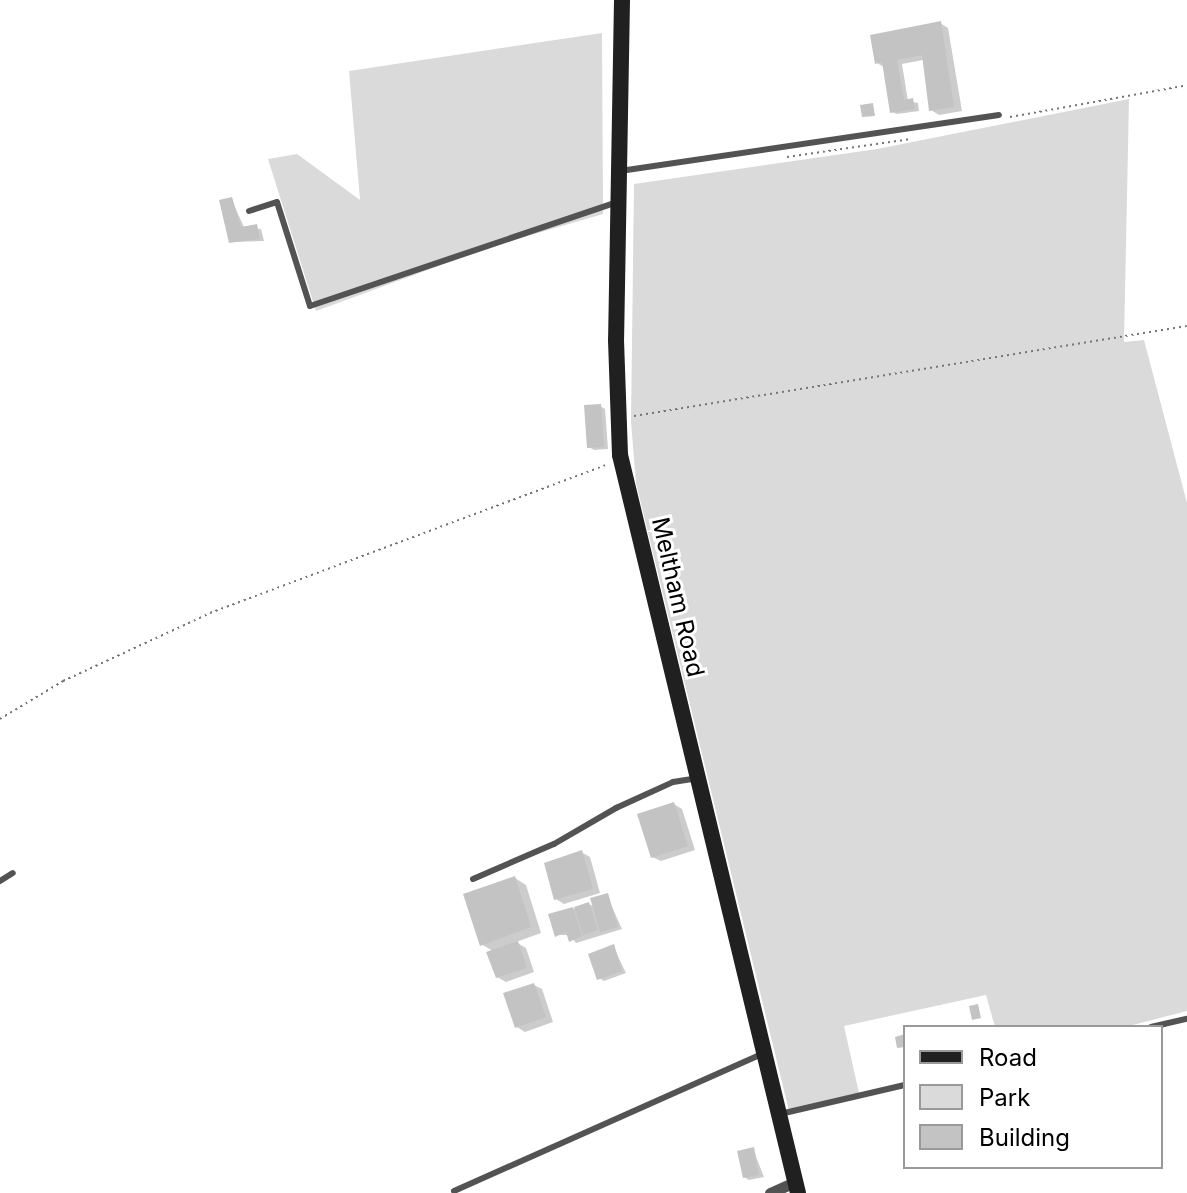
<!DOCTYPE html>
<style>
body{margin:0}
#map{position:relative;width:1187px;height:1193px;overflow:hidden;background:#fff;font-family:Inter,sans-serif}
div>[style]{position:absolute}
.green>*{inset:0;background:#dadada}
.shadow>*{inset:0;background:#0003}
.building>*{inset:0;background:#c3c3c3}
.path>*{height:2px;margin-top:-1px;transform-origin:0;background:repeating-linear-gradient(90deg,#757575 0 2px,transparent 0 6px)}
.lane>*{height:6px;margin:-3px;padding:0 3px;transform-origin:3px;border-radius:3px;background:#535353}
.street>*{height:11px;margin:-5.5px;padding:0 5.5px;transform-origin:5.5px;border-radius:5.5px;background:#535353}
.secondary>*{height:16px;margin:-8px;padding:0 8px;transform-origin:8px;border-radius:8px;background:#202020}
span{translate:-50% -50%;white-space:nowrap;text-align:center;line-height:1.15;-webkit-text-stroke:6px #fff;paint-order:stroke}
.street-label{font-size:24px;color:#000}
.legend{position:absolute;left:903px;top:1025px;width:260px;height:144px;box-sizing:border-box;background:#fff;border:2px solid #999;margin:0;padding:10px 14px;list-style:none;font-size:24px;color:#000}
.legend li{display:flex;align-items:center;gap:16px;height:40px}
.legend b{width:40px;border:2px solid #999}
</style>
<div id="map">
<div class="green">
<div style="clip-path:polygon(602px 33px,603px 214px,493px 246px,316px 311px,268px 159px,297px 154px,360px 200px,349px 71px)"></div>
<div style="clip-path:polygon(1129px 99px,1124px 342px,1144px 340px,1187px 503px,1187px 1011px,1125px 1027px,995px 1027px,986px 995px,844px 1026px,859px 1093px,789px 1111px,636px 483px,631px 422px,634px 184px,877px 149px)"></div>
</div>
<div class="shadow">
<div style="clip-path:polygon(940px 23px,948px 28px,962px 111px,939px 115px,931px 110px,923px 60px,902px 64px,908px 101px,918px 103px,919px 111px,897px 114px,892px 112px,884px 67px,877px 63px)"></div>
<div style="clip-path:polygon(231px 199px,245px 229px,261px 229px,264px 241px,231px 242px)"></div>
<div style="clip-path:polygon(600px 406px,605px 409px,608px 449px,594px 450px,589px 447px)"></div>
<div style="clip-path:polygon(674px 804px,682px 809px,695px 850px,661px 861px,652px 857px)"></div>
<div style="clip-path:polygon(581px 852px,590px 857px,600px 893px,564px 904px,556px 899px)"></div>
<div style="clip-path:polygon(515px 878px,526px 885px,541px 933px,516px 942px,526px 948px,534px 972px,506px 982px,497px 977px,493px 951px,481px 944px)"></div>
<div style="clip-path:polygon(607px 896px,622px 929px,576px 943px,569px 935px,556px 935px,551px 916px,589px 904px,595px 907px)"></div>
<div style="clip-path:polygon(613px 946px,626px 973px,604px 981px,599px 978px)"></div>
<div style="clip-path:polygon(534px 985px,542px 989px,553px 1022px,525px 1032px,517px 1027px)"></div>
<div style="clip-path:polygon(753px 1149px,764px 1177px,749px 1180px,744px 1177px)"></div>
</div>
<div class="building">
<div style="clip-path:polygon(941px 21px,954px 107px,929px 111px,922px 55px,897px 60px,904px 100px,913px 98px,915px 109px,890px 113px,882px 62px,875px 64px,870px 35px)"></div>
<div style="clip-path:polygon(873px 103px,875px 116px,862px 117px,860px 105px)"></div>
<div style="clip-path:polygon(232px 197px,241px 227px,257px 224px,260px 239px,229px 243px,219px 200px)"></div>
<div style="clip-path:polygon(601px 404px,604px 447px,587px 448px,584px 405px)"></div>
<div style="clip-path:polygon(674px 802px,688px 846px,651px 858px,637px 814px)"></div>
<div style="clip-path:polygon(582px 850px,593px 889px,554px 900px,544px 863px)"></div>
<div style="clip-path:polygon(515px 876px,531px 927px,480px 946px,463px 894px)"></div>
<div style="clip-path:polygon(608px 893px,618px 927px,600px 932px,590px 898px)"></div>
<div style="clip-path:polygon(589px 902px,598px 930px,583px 935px,574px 907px)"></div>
<div style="clip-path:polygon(573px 907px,582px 936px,569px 942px,566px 932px,555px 937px,548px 914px)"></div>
<div style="clip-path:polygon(518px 941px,527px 968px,496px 978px,486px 952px)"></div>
<div style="clip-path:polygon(614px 944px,622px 971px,597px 980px,588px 954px)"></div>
<div style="clip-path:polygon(534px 983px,546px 1017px,515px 1028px,503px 993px)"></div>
<div style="clip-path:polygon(978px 1004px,981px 1018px,972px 1020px,969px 1006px)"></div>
<div style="clip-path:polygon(905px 1034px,905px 1047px,897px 1048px,895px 1037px)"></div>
<div style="clip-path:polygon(754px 1147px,759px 1175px,743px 1178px,737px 1151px)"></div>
</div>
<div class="path">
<div style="left:1010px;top:117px;width:180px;rotate:-10.2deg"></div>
<div style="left:787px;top:157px;width:125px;rotate:-8.3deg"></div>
<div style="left:634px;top:416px;width:560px;rotate:-9.24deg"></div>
<div style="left:0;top:719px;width:74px;rotate:-31.1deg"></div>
<div style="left:63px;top:681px;width:162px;rotate:-24.8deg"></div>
<div style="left:210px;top:613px;width:423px;rotate:-20.5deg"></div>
</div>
<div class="lane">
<div style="left:620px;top:171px;width:383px;rotate:-8.4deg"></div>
<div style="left:249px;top:211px;width:29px;rotate:-18deg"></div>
<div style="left:277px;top:202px;width:109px;rotate:72.4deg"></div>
<div style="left:310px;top:306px;width:325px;rotate:-18.7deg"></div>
<div style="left:473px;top:879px;width:88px;rotate:-23.4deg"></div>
<div style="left:554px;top:844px;width:72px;rotate:-30.1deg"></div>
<div style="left:616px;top:808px;width:63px;rotate:-24.5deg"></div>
<div style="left:673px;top:782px;width:24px;rotate:-9deg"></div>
<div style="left:0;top:881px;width:15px;rotate:-32deg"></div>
<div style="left:1151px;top:1027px;width:37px;rotate:-13deg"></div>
<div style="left:780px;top:1114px;width:128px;rotate:-13.1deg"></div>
<div style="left:454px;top:1191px;width:337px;rotate:-24deg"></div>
</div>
<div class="street">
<div style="left:770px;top:1193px;width:27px;rotate:-24deg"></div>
</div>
<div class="secondary">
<div style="left:622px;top:0;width:340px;rotate:91deg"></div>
<div style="left:616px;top:340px;width:115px;rotate:88deg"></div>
<div style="left:620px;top:455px;width:759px;rotate:76.44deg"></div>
</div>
<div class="street-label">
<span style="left:678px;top:597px;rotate:77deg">Meltham Road</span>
</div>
<ul class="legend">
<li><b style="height:10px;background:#202020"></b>Road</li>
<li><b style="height:22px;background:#dadada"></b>Park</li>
<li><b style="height:22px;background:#c3c3c3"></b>Building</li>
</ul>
</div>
